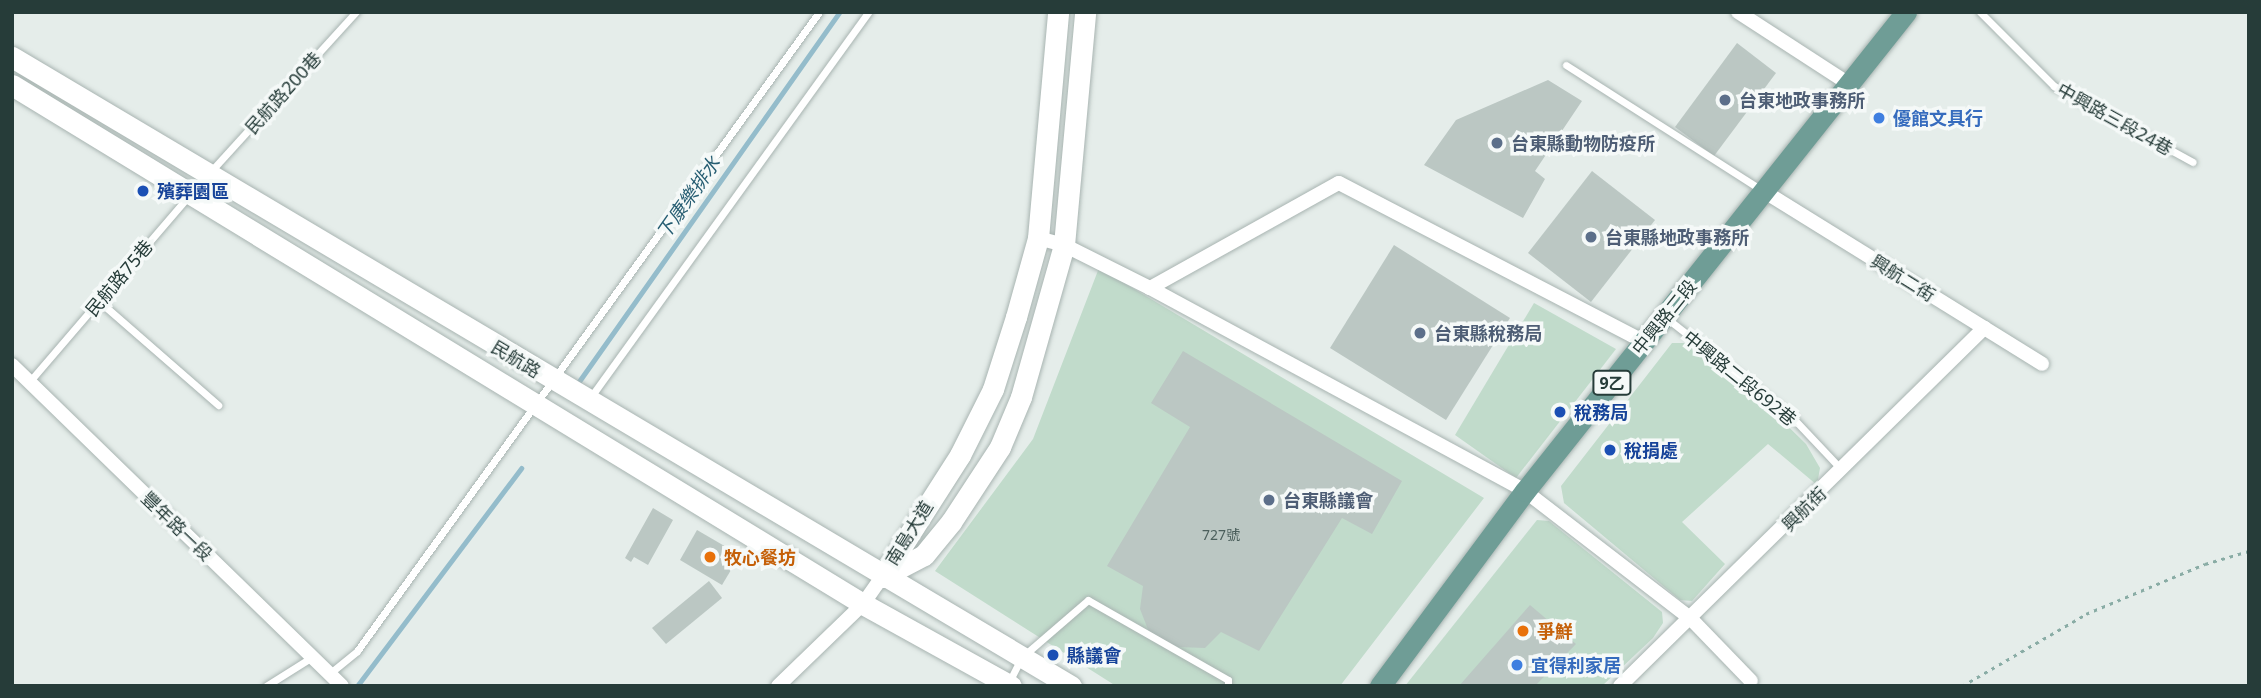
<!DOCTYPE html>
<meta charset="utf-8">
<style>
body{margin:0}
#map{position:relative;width:2261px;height:698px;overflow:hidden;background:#e5edea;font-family:"Noto Sans","Noto Sans TC",sans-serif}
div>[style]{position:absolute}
.green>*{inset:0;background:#c1dbcb}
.stream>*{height:5px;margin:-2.5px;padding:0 2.5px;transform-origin:2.5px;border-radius:2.5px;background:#94bccb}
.building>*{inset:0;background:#bbc7c3}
.path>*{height:2.5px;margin-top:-1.25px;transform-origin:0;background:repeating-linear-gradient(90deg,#89aca5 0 3.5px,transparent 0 8.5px)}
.roads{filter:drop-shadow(0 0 2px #a8b4b1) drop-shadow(0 0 2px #a8b4b1)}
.lane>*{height:7px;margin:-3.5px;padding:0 3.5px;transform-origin:3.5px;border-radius:3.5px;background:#fff}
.street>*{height:14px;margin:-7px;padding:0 7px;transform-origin:7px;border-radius:7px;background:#fff}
.secondary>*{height:21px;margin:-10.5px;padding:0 10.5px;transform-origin:10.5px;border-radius:10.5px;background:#fff}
.primary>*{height:21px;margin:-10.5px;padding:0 10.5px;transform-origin:10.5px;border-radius:10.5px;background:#6f9d96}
.dots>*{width:19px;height:19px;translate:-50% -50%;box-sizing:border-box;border:4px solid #f5f9f8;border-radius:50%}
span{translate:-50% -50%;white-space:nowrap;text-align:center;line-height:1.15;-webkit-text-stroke:7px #f5f9f8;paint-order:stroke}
.number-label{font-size:14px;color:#4b5f5c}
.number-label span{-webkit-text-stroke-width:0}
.shield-label span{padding:2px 5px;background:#f5f9f8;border:2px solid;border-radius:5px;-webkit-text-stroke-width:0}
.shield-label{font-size:16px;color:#263c39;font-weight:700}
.street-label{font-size:18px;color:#263c39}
.service-label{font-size:18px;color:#4e5e75;font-weight:700}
.left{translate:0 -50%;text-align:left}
.shop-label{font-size:18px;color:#366cbe;font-weight:700}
.transit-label{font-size:18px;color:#164399;font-weight:700}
.food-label{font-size:18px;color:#c56008;font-weight:700}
.water-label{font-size:19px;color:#265d72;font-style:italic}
.frame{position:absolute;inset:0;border:14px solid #263c39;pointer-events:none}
</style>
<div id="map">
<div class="green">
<div style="clip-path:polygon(1099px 268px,1484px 498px,1340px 686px,1116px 686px,935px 571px,1033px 439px)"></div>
<div style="clip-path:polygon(1534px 303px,1616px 349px,1516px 478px,1455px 435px)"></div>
<div style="clip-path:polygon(1672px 343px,1689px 343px,1761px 400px,1806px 444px,1820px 468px,1817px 485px,1768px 444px,1682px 522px,1725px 564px,1692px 601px,1680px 600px,1564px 503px,1561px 486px)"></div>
<div style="clip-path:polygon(1537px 520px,1549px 521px,1662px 612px,1663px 623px,1653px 638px,1602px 686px,1405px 686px)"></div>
</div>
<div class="stream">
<div style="left:575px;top:387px;width:459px;rotate:-54.8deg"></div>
<div style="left:357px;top:686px;width:273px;rotate:-53deg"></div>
</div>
<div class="building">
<div style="clip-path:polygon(1737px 43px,1776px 73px,1714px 156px,1675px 127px)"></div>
<div style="clip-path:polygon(1548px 80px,1582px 101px,1535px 171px,1545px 179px,1523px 218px,1424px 165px,1456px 120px)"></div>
<div style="clip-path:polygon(1592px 171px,1655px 220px,1591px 302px,1528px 253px)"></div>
<div style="clip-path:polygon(1394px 245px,1510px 318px,1446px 420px,1330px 348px)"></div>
<div style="clip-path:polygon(1183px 351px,1402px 481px,1372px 534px,1342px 518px,1259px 651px,1221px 632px,1205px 648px,1178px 647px,1149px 632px,1140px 609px,1143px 586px,1107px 566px,1190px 427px,1151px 403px)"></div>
<div style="clip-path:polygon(653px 508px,673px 520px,648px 565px,634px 557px,631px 562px,625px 558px)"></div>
<div style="clip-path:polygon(697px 530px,740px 555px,722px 585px,680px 560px)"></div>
<div style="clip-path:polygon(709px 581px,722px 598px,666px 644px,652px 628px)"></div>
<div style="clip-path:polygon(1530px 605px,1576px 644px,1535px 686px,1459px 686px)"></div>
</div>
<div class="path">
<div style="left:1962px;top:686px;width:143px;rotate:-30.1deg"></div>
<div style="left:2086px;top:614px;width:129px;rotate:-22.8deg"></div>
<div style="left:2205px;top:564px;width:46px;rotate:-16.5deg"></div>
</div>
<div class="roads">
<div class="lane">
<div style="left:1980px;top:12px;width:105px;rotate:45deg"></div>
<div style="left:2054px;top:86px;width:158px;rotate:28.7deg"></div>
<div style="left:1566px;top:65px;width:230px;rotate:32.6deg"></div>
<div style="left:100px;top:302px;width:157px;rotate:41.1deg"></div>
<div style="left:1665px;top:317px;width:159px;rotate:38.1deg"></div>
<div style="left:1790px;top:415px;width:74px;rotate:46.6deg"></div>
<div style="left:30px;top:381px;width:249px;rotate:-49.4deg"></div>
<div style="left:192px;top:192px;width:244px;rotate:-47.7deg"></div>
<div style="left:590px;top:398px;width:476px;rotate:-54.2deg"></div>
<div style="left:329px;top:674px;width:36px;rotate:-39deg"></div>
<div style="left:357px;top:651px;width:789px;rotate:-54.13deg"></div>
<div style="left:1009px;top:682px;width:28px;rotate:-63deg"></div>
<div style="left:1022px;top:657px;width:87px;rotate:-40.8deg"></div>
<div style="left:1088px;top:600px;width:161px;rotate:29.7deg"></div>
<div style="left:1228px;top:680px;width:6px;rotate:90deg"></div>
<div style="left:266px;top:686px;width:54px;rotate:-32.2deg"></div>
</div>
<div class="street">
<div style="left:1738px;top:12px;width:132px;rotate:33deg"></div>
<div style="left:1765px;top:192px;width:326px;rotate:31.8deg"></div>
<div style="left:1038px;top:238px;width:27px;rotate:15deg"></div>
<div style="left:1064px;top:245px;width:96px;rotate:26.6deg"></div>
<div style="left:1150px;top:288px;width:426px;rotate:28.4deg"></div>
<div style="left:1525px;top:491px;width:210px;rotate:37.6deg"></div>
<div style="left:1691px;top:619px;width:86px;rotate:45.9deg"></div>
<div style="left:1150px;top:288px;width:216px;rotate:-29.1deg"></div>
<div style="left:1339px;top:183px;width:345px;rotate:27.5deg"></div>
<div style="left:12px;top:365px;width:460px;rotate:44.2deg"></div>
<div style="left:778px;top:686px;width:118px;rotate:-44deg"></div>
<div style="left:863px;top:604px;width:33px;rotate:-55deg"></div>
<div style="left:1620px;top:686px;width:511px;rotate:-44.52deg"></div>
</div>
<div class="secondary">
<div style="left:12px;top:57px;width:1232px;rotate:30.71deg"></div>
<div style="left:12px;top:85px;width:997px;rotate:31.38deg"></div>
<div style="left:863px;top:604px;width:169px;rotate:29deg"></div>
<div style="left:882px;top:577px;width:47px;rotate:-27.6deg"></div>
<div style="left:924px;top:555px;width:43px;rotate:-50.7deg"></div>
<div style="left:951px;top:522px;width:90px;rotate:-56.8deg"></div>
<div style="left:1000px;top:447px;width:54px;rotate:-67.2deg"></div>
<div style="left:1021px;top:397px;width:158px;rotate:-74.2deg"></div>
<div style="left:1064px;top:245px;width:234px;rotate:-84.8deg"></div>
<div style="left:882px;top:577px;width:145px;rotate:-57.4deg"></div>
<div style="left:960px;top:455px;width:74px;rotate:-63.4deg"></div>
<div style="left:993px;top:389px;width:76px;rotate:-72.3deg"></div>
<div style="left:1016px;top:317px;width:82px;rotate:-74.4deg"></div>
<div style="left:1038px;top:238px;width:227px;rotate:-84.9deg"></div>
</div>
<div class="primary">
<div style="left:1380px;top:686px;width:243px;rotate:-53.4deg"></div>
<div style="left:1525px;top:491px;width:612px;rotate:-51.5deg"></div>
</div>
</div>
<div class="dots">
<div style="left:1725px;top:100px;background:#5c6f8a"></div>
<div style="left:1879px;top:118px;background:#3f7fe0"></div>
<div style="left:1497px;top:143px;background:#5c6f8a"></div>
<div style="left:143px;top:191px;background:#1a4fb4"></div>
<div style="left:1591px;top:237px;background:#5c6f8a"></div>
<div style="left:1420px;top:333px;background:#5c6f8a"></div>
<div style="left:1560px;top:412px;background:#1a4fb4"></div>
<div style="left:1610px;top:450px;background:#1a4fb4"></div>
<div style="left:1269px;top:500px;background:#5c6f8a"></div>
<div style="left:710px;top:557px;background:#e8710a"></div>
<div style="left:1523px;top:631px;background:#e8710a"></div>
<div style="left:1053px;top:655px;background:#1a4fb4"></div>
<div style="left:1517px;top:665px;background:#3f7fe0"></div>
</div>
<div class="number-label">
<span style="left:1221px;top:535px">727號</span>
</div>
<div class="shield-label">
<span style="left:1612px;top:383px">9乙</span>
</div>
<div class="street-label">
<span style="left:283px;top:93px;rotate:-48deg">民航路200巷</span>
<span style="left:2115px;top:119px;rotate:29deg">中興路三段24巷</span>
<span style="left:119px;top:278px;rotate:-50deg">民航路75巷</span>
<span style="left:1903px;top:278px;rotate:32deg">興航二街</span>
<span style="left:1664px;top:317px;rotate:-51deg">中興路二段</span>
<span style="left:516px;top:359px;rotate:31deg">民航路</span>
<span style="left:1740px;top:378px;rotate:39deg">中興路二段692巷</span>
<span style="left:1804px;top:509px;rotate:-44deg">興航街</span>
<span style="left:177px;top:526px;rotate:44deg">豐年路一段</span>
<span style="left:909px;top:533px;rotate:-58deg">南島大道</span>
</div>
<div class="service-label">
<span class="left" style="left:1739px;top:100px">台東地政事務所</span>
<span class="left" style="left:1511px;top:143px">台東縣動物防疫所</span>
<span class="left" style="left:1605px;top:237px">台東縣地政事務所</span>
<span class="left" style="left:1434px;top:333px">台東縣稅務局</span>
<span class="left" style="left:1283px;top:500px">台東縣議會</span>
</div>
<div class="shop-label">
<span class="left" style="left:1893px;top:118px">優館文具行</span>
<span class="left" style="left:1531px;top:665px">宜得利家居</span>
</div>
<div class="transit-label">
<span class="left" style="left:157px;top:191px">殯葬園區</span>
<span class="left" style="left:1574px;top:412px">稅務局</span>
<span class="left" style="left:1624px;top:450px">稅捐處</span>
<span class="left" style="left:1067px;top:655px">縣議會</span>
</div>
<div class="food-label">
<span class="left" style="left:724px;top:557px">牧心餐坊</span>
<span class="left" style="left:1537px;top:631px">爭鮮</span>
</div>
<div class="water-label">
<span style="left:689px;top:198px;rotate:-55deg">下康樂排水</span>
</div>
<div class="frame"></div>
</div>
